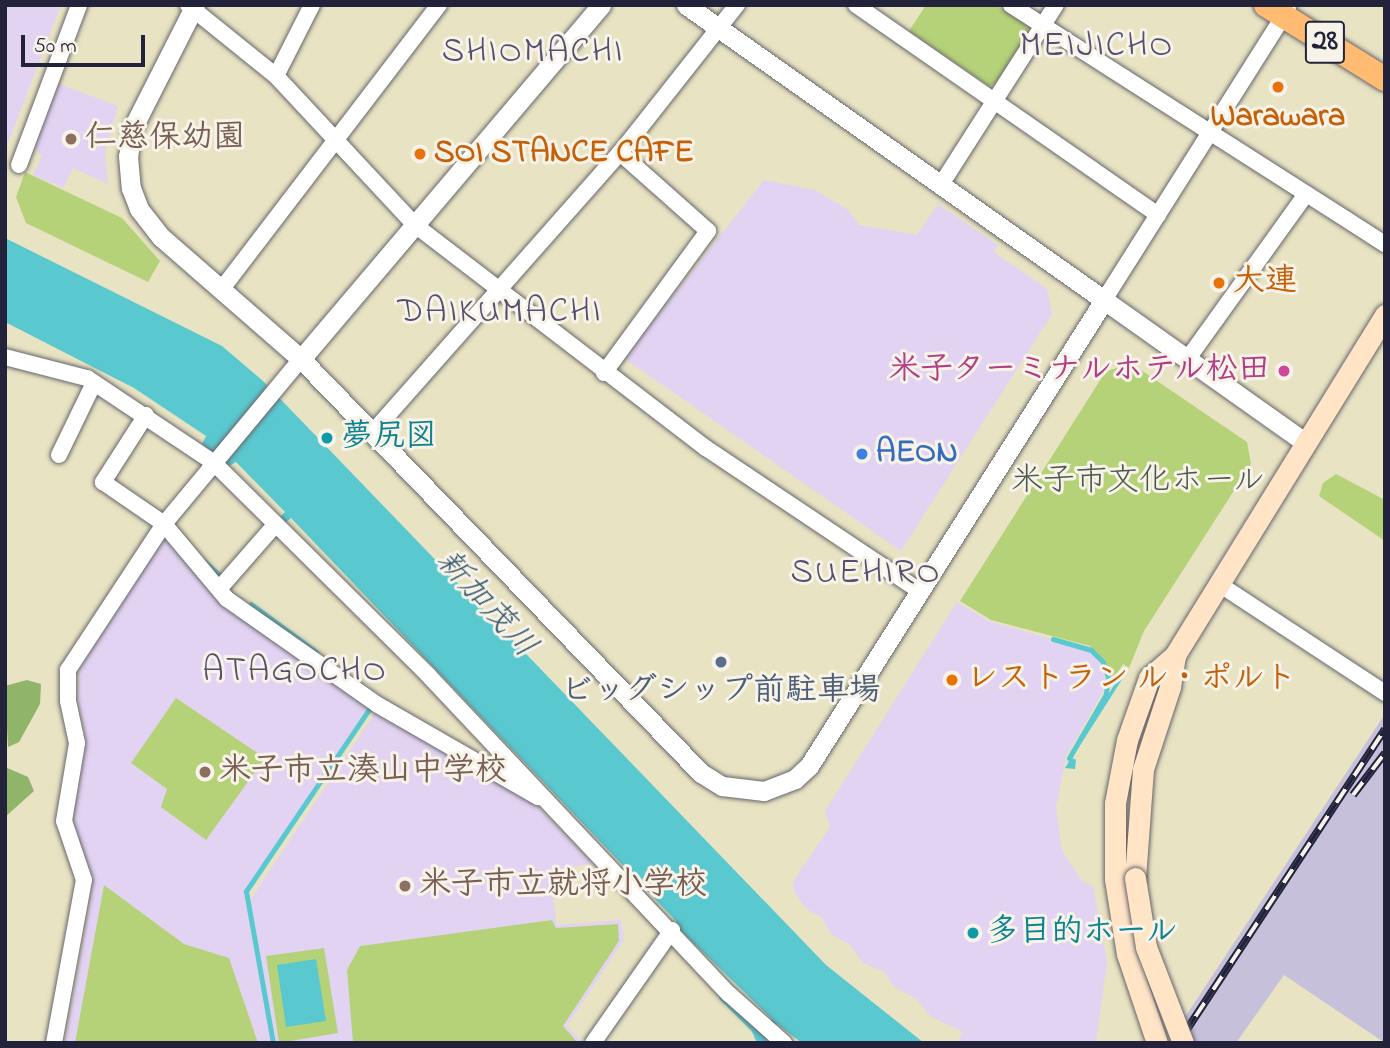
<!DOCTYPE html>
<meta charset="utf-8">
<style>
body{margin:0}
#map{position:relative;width:1390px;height:1048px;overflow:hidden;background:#e8e3c3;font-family:"Indie Flower","Klee One",sans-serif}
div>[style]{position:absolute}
.built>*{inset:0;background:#e3d3f2}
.industrial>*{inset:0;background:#c6c0da}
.green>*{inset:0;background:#b5d279}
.forest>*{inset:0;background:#90b469}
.water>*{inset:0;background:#5ac8cf}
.stream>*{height:5px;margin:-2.5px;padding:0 2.5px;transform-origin:2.5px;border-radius:2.5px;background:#5ac8cf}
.roads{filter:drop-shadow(0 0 2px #67666b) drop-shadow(0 0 2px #67666b)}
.minor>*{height:16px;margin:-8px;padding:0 8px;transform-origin:8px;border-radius:8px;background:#fff}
.tertiary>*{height:19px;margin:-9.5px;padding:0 9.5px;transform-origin:9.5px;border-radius:9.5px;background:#fff}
.secondary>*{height:21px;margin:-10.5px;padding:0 10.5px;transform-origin:10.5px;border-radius:10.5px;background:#ffe4c6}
.primary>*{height:24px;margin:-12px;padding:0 12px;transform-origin:12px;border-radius:12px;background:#ffbb71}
.rail>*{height:8px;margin-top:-4px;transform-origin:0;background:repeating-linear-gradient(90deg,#f7f3e8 0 16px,#22223b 0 32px);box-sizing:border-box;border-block:2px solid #22223b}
.bridges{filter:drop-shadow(0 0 2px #67666b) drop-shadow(0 0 2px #67666b)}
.secondary-bridge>*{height:21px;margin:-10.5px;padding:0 10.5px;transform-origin:10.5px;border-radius:10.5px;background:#ffe4c6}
.dots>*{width:19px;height:19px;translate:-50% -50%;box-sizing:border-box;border:4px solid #f7f3e8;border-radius:50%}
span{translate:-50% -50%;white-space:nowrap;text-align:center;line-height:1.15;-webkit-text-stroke:6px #f7f3e8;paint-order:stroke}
.shield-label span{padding:2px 5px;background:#f7f3e8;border:2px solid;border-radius:5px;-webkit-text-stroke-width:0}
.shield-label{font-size:30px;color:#22223b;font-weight:700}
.food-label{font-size:32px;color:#c56008;font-weight:700}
.left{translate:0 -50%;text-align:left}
.education-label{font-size:32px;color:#785e54;font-weight:700}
.hotel-label{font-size:32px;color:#b23c85;font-weight:700}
.right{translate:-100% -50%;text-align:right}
.culture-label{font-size:32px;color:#0d838f;font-weight:700}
.shop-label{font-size:32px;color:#366cbe;font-weight:700}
.park-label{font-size:32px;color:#4e574e}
.service-label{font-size:32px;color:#4e5e75;font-weight:700}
.water-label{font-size:33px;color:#335467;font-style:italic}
.quarter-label{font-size:35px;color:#554e6e;letter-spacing:2px}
.frame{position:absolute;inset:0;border:7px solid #22223b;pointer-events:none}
.scale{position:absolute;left:21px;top:35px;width:124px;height:32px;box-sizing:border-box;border:4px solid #22223b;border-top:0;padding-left:9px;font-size:21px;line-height:24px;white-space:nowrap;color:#22223b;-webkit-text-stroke:5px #f7f3e8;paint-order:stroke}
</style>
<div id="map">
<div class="built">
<div style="clip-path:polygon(5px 5px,61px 5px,5px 151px)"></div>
<div style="clip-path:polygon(57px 83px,118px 106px,105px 153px,108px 184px,73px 168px,63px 188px,33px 175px,42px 156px,32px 145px)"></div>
<div style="clip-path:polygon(764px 180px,815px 190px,847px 209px,859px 225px,917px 235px,938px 204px,998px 245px,994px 252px,1047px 289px,1052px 314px,901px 551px,624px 358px)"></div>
<div style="clip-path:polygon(163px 537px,231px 607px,371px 711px,245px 899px,272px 1043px,65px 1043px,92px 891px,75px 831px,74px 803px,86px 741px,78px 702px,79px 669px,121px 594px)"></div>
<div style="clip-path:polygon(957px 602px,989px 621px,1089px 650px,1104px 668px,1105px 688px,1066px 757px,1056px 807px,1062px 851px,1082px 881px,1093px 886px,1107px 962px,1096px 1043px,963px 1043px,959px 1040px,963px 1032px,931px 1017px,917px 999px,894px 987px,884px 972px,863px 963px,850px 945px,831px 934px,821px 917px,806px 909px,794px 891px,793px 882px,830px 827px,825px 811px)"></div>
<div style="clip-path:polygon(375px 713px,537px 806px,592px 863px,549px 872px,557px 925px,621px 920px,624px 940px,567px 1026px,583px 1043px,276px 1043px,250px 900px)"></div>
</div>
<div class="industrial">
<div style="clip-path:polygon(1385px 714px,1385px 1043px,1284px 975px,1236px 1043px,1168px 1043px)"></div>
</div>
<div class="green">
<div style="clip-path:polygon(926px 5px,996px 5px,1027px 25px,1029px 34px,996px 84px,989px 86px,909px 31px)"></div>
<div style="clip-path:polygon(25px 172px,122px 218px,160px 261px,148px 282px,26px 223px,16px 197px)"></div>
<div style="clip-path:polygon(1132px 364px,1247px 442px,1251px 464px,1144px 631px,1129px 668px,1123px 664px,1111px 683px,1102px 658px,1090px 646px,991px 620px,960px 601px,1106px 371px)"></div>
<div style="clip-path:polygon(1336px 474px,1385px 500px,1385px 541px,1319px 496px,1323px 483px)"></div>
<div style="clip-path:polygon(176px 698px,265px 758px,206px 840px,161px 807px,167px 789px,131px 763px)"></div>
<div style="clip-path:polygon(104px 885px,184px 944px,229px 958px,258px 1043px,75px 1043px)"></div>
<div style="clip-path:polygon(552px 920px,556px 928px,618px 924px,619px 941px,563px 1026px,578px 1043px,353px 1043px,347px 970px,360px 946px)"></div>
<div style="clip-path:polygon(324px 948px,338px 1033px,279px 1043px,266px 956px)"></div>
</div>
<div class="forest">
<div style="clip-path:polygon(27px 680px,41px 684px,40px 704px,19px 742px,8px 747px,5px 686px)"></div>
<div style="clip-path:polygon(5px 767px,28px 777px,34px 791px,5px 817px)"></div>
</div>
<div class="water">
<div style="clip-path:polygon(5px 238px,222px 346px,263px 381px,826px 965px,924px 1043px,802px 1043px,777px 1024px,766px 1036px,768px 1043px,757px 1043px,750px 1027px,761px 1032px,772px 1019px,676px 926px,676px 921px,291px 518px,285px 523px,280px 517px,285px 512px,236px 462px,229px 466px,202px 444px,206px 436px,134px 388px,5px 322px)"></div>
<div style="clip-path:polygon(1124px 668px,1128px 670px,1072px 758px,1076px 760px,1075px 769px,1065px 768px)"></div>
<div style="clip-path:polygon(316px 959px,326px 1021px,286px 1027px,277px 965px)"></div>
</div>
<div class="stream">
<div style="left:205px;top:562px;width:25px;rotate:42deg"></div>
<div style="left:251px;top:604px;width:81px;rotate:36.4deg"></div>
<div style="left:1053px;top:639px;width:40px;rotate:16deg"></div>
<div style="left:1091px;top:650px;width:17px;rotate:45deg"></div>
<div style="left:1103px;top:662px;width:16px;rotate:72deg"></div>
<div style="left:1108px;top:677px;width:17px;rotate:97deg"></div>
<div style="left:1106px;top:694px;width:74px;rotate:120deg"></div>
<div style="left:721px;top:997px;width:47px;rotate:45deg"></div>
<div style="left:273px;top:1043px;width:154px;rotate:-100.1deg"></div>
<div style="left:246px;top:891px;width:225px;rotate:-55.9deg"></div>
</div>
<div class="roads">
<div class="minor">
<div style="left:188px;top:5px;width:113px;rotate:38.9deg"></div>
<div style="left:276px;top:76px;width:204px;rotate:47deg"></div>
<div style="left:415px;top:225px;width:367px;rotate:37.5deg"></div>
<div style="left:706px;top:448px;width:257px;rotate:33.8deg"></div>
<div style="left:856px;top:5px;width:368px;rotate:34.8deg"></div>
<div style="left:1011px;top:5px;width:444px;rotate:32.6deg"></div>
<div style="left:276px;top:76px;width:80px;rotate:-63.1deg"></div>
<div style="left:19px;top:165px;width:171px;rotate:-69.4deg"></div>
<div style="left:942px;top:183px;width:211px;rotate:-57.4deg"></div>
<div style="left:221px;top:290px;width:359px;rotate:-52.6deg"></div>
<div style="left:1104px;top:300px;width:344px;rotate:-57.7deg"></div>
<div style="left:5px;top:357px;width:85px;rotate:14.4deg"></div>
<div style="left:87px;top:378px;width:151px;rotate:33.7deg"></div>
<div style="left:213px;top:462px;width:303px;rotate:44.7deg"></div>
<div style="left:428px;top:675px;width:439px;rotate:46.7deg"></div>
<div style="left:729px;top:994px;width:74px;rotate:41.7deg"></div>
<div style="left:1189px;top:357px;width:201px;rotate:-54.3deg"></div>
<div style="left:604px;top:373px;width:176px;rotate:-53.8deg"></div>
<div style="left:708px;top:231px;width:118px;rotate:-138.4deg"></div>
<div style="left:146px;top:415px;width:80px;rotate:122.7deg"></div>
<div style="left:103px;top:482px;width:74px;rotate:34.5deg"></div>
<div style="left:164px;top:524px;width:98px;rotate:50deg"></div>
<div style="left:227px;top:599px;width:184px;rotate:35.1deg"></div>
<div style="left:378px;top:705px;width:185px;rotate:29.9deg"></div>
<div style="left:372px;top:433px;width:374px;rotate:-48.5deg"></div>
<div style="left:620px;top:153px;width:189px;rotate:-51.7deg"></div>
<div style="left:59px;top:455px;width:80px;rotate:-64.1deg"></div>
<div style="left:1219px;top:584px;width:199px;rotate:33.3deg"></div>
<div style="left:219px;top:589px;width:86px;rotate:-48.8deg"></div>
<div style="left:54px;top:1043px;width:166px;rotate:-79.6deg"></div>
<div style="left:84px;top:880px;width:62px;rotate:-108.7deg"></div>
<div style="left:64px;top:821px;width:79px;rotate:-80.5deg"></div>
<div style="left:77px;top:743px;width:43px;rotate:-102.1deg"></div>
<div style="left:68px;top:701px;width:31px;rotate:-90deg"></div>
<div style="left:68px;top:670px;width:175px;rotate:-56.7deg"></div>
<div style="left:164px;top:524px;width:214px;rotate:-50.3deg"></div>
<div style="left:593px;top:1043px;width:138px;rotate:-55deg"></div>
</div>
<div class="tertiary">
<div style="left:195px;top:5px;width:139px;rotate:116.9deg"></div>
<div style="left:132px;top:129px;width:27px;rotate:98deg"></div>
<div style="left:128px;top:156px;width:32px;rotate:85deg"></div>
<div style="left:131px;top:188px;width:22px;rotate:69deg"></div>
<div style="left:139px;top:209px;width:36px;rotate:52deg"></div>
<div style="left:161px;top:237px;width:186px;rotate:41.1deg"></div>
<div style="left:301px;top:359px;width:576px;rotate:45.99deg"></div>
<div style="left:701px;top:773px;width:25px;rotate:32deg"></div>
<div style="left:722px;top:786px;width:42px;rotate:6.8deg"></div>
<div style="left:764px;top:791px;width:33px;rotate:-21deg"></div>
<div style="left:795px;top:779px;width:19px;rotate:-43deg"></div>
<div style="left:809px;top:766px;width:552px;rotate:-57.66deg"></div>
<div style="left:1104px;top:300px;width:244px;rotate:35.3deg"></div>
<div style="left:686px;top:5px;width:512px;rotate:35.21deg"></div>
<div style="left:301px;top:359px;width:464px;rotate:-49.7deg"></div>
</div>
<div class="secondary">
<div style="left:1135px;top:878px;width:109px;rotate:-85.8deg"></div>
<div style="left:1143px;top:769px;width:86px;rotate:-71.8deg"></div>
<div style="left:1170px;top:687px;width:32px;rotate:-81deg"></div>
<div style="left:1157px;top:1043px;width:94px;rotate:-108.6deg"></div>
<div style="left:1127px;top:954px;width:76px;rotate:-99.1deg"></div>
<div style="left:1115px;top:879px;width:76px;rotate:-90deg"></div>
<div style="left:1115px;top:803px;width:64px;rotate:-79.2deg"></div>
<div style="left:1127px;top:740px;width:66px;rotate:-70.5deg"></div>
<div style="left:1149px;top:678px;width:35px;rotate:-41deg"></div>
<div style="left:1175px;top:655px;width:400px;rotate:-58.3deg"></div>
</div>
<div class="primary">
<div style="left:1266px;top:5px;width:140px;rotate:31.9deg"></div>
</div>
</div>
<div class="rail">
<div style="left:1353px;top:795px;width:53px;rotate:-52.7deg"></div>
<div style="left:1178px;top:1043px;width:376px;rotate:-56.6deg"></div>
</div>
<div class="bridges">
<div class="secondary-bridge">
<div style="left:1135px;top:878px;width:70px;rotate:80.9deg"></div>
<div style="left:1146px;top:947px;width:103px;rotate:68.9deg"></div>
</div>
</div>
<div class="dots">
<div style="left:1278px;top:87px;background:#e8710a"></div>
<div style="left:71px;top:139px;background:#8d6e63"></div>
<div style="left:420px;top:154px;background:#e8710a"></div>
<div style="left:1219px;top:283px;background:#e8710a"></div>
<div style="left:1284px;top:371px;background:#d1479c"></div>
<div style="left:327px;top:438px;background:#0f9aa8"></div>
<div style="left:862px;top:454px;background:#3f7fe0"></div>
<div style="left:721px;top:662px;background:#5c6f8a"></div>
<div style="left:952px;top:680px;background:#e8710a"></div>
<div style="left:205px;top:772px;background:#8d6e63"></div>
<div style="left:405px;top:886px;background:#8d6e63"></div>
<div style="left:973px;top:933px;background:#0f9aa8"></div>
</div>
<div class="shield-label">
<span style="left:1325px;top:42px">28</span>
</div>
<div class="food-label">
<span style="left:1278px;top:118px">Warawara</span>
<span class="left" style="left:434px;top:154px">SOI STANCE CAFE</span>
<span class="left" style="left:1233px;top:283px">大連</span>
<span class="left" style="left:966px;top:680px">レストラン ル・ポルト</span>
</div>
<div class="education-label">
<span class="left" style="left:85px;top:139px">仁慈保幼園</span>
<span class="left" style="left:219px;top:772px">米子市立湊山中学校</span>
<span class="left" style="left:419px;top:886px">米子市立就将小学校</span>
</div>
<div class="hotel-label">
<span class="right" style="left:1270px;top:371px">米子ターミナルホテル松田</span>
</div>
<div class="culture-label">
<span class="left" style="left:341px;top:438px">夢尻図</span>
<span class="left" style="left:987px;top:933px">多目的ホール</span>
</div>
<div class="shop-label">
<span class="left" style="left:876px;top:454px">AEON</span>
</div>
<div class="park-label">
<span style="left:1138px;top:482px">米子市文化ホール</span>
</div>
<div class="service-label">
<span style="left:721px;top:692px">ビッグシップ前駐車場</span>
</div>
<div class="water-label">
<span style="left:485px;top:605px;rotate:48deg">新加茂川</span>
</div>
<div class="quarter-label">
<span style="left:1097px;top:47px">MEIJICHO</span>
<span style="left:533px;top:53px">SHIOMACHI</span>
<span style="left:500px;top:313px">DAIKUMACHI</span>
<span style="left:866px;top:574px">SUEHIRO</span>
<span style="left:295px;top:672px">ATAGOCHO</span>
</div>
<div class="frame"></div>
<div class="scale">50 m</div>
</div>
